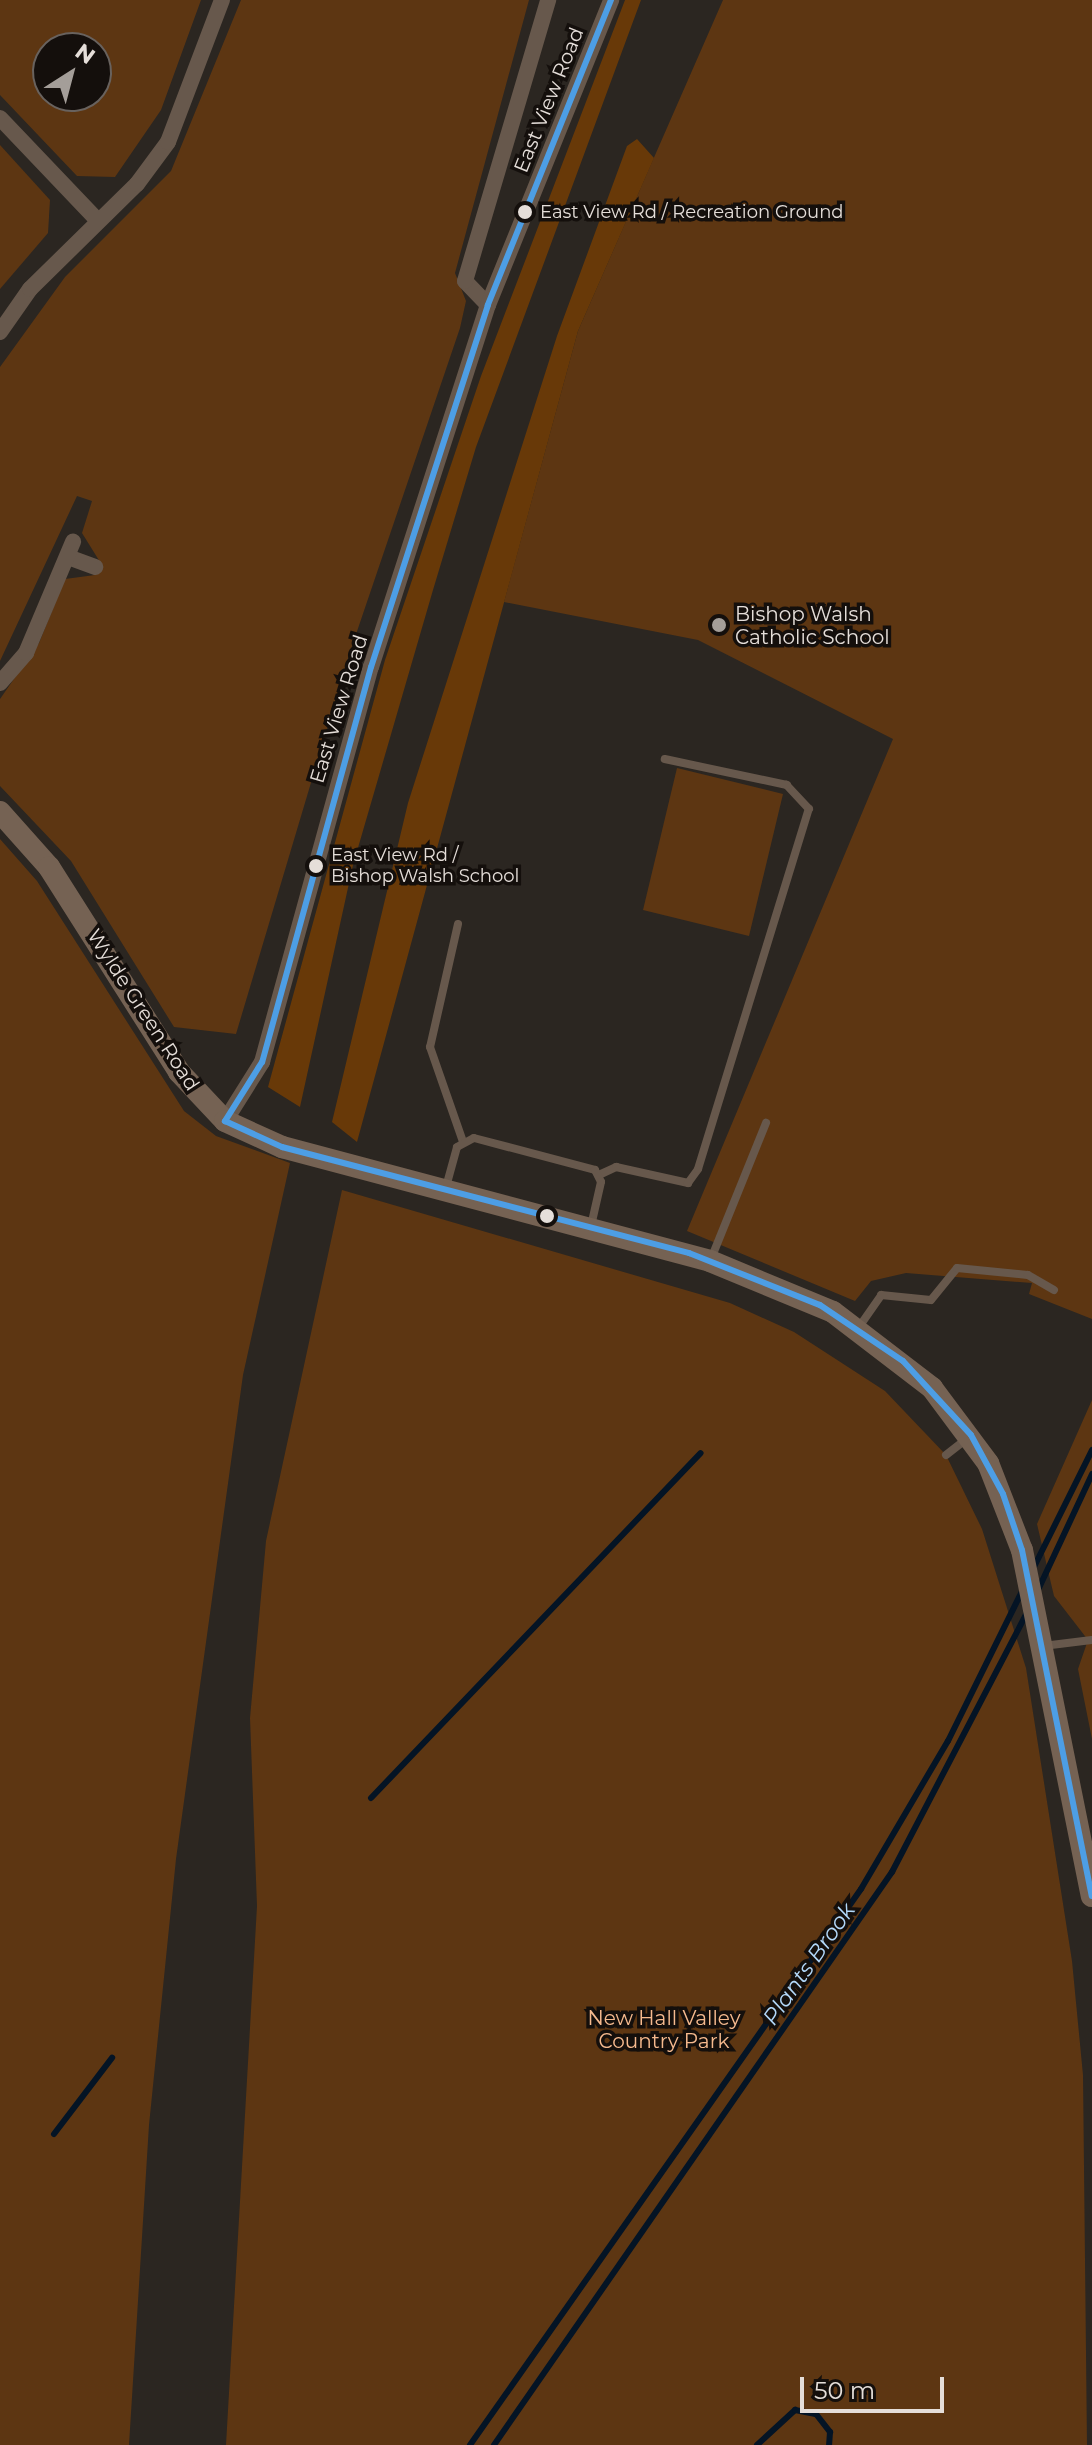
<!DOCTYPE html>
<style>
body{margin:0}
#map{position:relative;width:1092px;height:2445px;overflow:hidden;background:#2b2621;font-family:Montserrat,sans-serif}
div>[style]{position:absolute}
.green>*{inset:0;background:#5d3612}
.forest>*{inset:0;background:#683908}
.stream>*{height:6px;margin:-3px;padding:0 3px;transform-origin:3px;border-radius:3px;background:#041425}
.lane>*{height:8px;margin:-4px;padding:0 4px;transform-origin:4px;border-radius:4px;background:#67584c}
.street>*{height:16px;margin:-8px;padding:0 8px;transform-origin:8px;border-radius:8px;background:#67584c}
.secondary>*{height:22px;margin:-11px;padding:0 11px;transform-origin:11px;border-radius:11px;background:#756253}
.bus-1>*{height:6px;margin:-3px;padding:0 3px;transform-origin:3px;border-radius:3px;background:#4d9ee5}
.dots>*{width:22px;height:22px;translate:-50% -50%;box-sizing:border-box;border:4px solid #140f0c;border-radius:50%}
span{translate:-50% -50%;white-space:nowrap;text-align:center;line-height:1.15;-webkit-text-stroke:7px #140f0c;paint-order:stroke}
.bus-label{font-size:18px;color:#e5ded9}
.left{translate:0 -50%;text-align:left}
.street-label{font-size:20px;color:#e5ded9}
.poi-label{font-size:20px;color:#e5ded9}
.park-label{font-size:20px;color:#f6ba8e}
.water-label{font-size:22px;color:#b3d8f9;font-style:italic}
.north{position:absolute;left:32px;top:32px;width:80px;height:80px;box-sizing:border-box;background:#140f0c;border:2px solid #68625e;border-radius:50%;rotate:36deg;font-size:22px;font-weight:700;line-height:32px;text-align:center;color:#e5ded9}
.north::after{content:'';display:block;margin:auto;width:28px;height:36px;background:#a49e99;clip-path:polygon(50% 0,100% 100%,50% 72%,0 100%)}
.scale{position:absolute;left:800px;top:2377px;width:144px;height:36px;box-sizing:border-box;border:4px solid #e5ded9;border-top:0;padding-left:10px;font-size:24px;line-height:28px;white-space:nowrap;color:#e5ded9;-webkit-text-stroke:6px #140f0c;paint-order:stroke}
</style>
<div id="map">
<div class="green">
<div style="clip-path:polygon(evenodd,0 0,201px 0,161px 110px,115px 177px,77px 176px,0 95px,0 0,48px 48px,96px 48px,96px 96px,48px 96px,48px 48px)"></div>
<div style="clip-path:polygon(241px 0,529px 0,455px 273px,466px 301px,460px 328px,350px 652px,236px 1034px,174px 1027px,71px 861px,0 786px,0 699px,39px 643px,65px 579px,95px 575px,100px 562px,82px 533px,92px 501px,77px 496px,0 661px,0 367px,65px 277px,171px 171px)"></div>
<div style="clip-path:polygon(723px 0,1092px 0,1092px 1319px,1029px 1294px,1032px 1283px,906px 1273px,871px 1281px,855px 1301px,687px 1231px,893px 739px,698px 640px,504px 602px,578px 331px)"></div>
<div style="clip-path:polygon(0 145px,50px 200px,48px 233px,0 289px)"></div>
<div style="clip-path:polygon(677px 768px,783px 794px,749px 936px,643px 910px)"></div>
<div style="clip-path:polygon(0 839px,37px 881px,184px 1111px,216px 1136px,290px 1163px,243px 1375px,176px 1859px,149px 2125px,129px 2445px,0 2445px)"></div>
<div style="clip-path:polygon(342px 1190px,730px 1303px,794px 1332px,885px 1391px,946px 1455px,982px 1529px,1026px 1668px,1072px 1961px,1083px 2075px,1087px 2445px,226px 2445px,257px 1906px,250px 1718px,266px 1541px)"></div>
<div style="clip-path:polygon(1092px 1400px,1092px 1739px,1078px 1669px,1088px 1640px,1054px 1596px,1037px 1524px)"></div>
</div>
<div class="forest">
<div style="clip-path:polygon(625px 0,641px 0,476px 447px,433px 590px,353px 865px,300px 1107px,268px 1087px,385px 660px,481px 376px)"></div>
<div style="clip-path:polygon(637px 139px,654px 158px,578px 331px,357px 1142px,332px 1122px,408px 803px,557px 336px,627px 146px)"></div>
</div>
<div class="stream">
<div style="left:1033px;top:1569px;width:133px;rotate:-63.6deg"></div>
<div style="left:1038px;top:1590px;width:128px;rotate:-65deg"></div>
<div style="left:371px;top:1798px;width:477px;rotate:-46.3deg"></div>
<div style="left:54px;top:2134px;width:96px;rotate:-52.7deg"></div>
<div style="left:470px;top:2445px;width:680px;rotate:-54.88deg"></div>
<div style="left:861px;top:1889px;width:172px;rotate:-59.6deg"></div>
<div style="left:948px;top:1741px;width:169px;rotate:-63.7deg"></div>
<div style="left:494px;top:2445px;width:698px;rotate:-55.22deg"></div>
<div style="left:892px;top:1872px;width:294px;rotate:-62.5deg"></div>
<div style="left:757px;top:2445px;width:52px;rotate:-42.6deg"></div>
<div style="left:795px;top:2410px;width:21px;rotate:11deg"></div>
<div style="left:816px;top:2414px;width:23px;rotate:52deg"></div>
<div style="left:830px;top:2432px;width:13px;rotate:94deg"></div>
</div>
<div class="lane">
<div style="left:458px;top:924px;width:126px;rotate:102.8deg"></div>
<div style="left:430px;top:1047px;width:101px;rotate:70.8deg"></div>
<div style="left:601px;top:1174px;width:17px;rotate:-25deg"></div>
<div style="left:616px;top:1167px;width:74px;rotate:12.5deg"></div>
<div style="left:688px;top:1183px;width:17px;rotate:-54deg"></div>
<div style="left:698px;top:1169px;width:377px;rotate:-72.9deg"></div>
<div style="left:809px;top:809px;width:33px;rotate:-133deg"></div>
<div style="left:787px;top:785px;width:125px;rotate:-168deg"></div>
<div style="left:446px;top:1187px;width:41px;rotate:-74.6deg"></div>
<div style="left:457px;top:1147px;width:19px;rotate:-28deg"></div>
<div style="left:474px;top:1138px;width:125px;rotate:14.8deg"></div>
<div style="left:595px;top:1170px;width:13px;rotate:63deg"></div>
<div style="left:601px;top:1182px;width:45px;rotate:102.8deg"></div>
<div style="left:711px;top:1259px;width:147px;rotate:-68deg"></div>
<div style="left:859px;top:1327px;width:39px;rotate:-55deg"></div>
<div style="left:881px;top:1295px;width:50px;rotate:5.7deg"></div>
<div style="left:931px;top:1300px;width:41px;rotate:-50.9deg"></div>
<div style="left:957px;top:1268px;width:71px;rotate:5.6deg"></div>
<div style="left:1028px;top:1275px;width:30px;rotate:30deg"></div>
<div style="left:946px;top:1455px;width:28px;rotate:-38deg"></div>
<div style="left:1043px;top:1646px;width:49px;rotate:-7deg"></div>
</div>
<div class="street">
<div style="left:0;top:118px;width:142px;rotate:46.4deg"></div>
<div style="left:488px;top:305px;width:33px;rotate:-134deg"></div>
<div style="left:465px;top:281px;width:293px;rotate:-73.5deg"></div>
<div style="left:0;top:332px;width:52px;rotate:-55.1deg"></div>
<div style="left:30px;top:289px;width:150px;rotate:-44.5deg"></div>
<div style="left:137px;top:184px;width:52px;rotate:-53.6deg"></div>
<div style="left:168px;top:142px;width:152px;rotate:-69.2deg"></div>
<div style="left:68px;top:557px;width:29px;rotate:20deg"></div>
<div style="left:0;top:683px;width:40px;rotate:-49deg"></div>
<div style="left:26px;top:653px;width:121px;rotate:-67.1deg"></div>
<div style="left:225px;top:1121px;width:70px;rotate:-57.9deg"></div>
<div style="left:262px;top:1062px;width:410px;rotate:-74.6deg"></div>
<div style="left:371px;top:667px;width:380px;rotate:-72.1deg"></div>
<div style="left:488px;top:305px;width:329px;rotate:-68deg"></div>
</div>
<div class="secondary">
<div style="left:0;top:812px;width:74px;rotate:48.3deg"></div>
<div style="left:49px;top:867px;width:243px;rotate:57.6deg"></div>
<div style="left:179px;top:1072px;width:67px;rotate:46.8deg"></div>
<div style="left:225px;top:1121px;width:63px;rotate:24.5deg"></div>
<div style="left:282px;top:1147px;width:443px;rotate:14.9deg"></div>
<div style="left:710px;top:1261px;width:133px;rotate:22.5deg"></div>
<div style="left:833px;top:1312px;width:125px;rotate:37.5deg"></div>
<div style="left:932px;top:1388px;width:94px;rotate:53.3deg"></div>
<div style="left:988px;top:1463px;width:93px;rotate:68.7deg"></div>
<div style="left:1022px;top:1550px;width:353px;rotate:78.6deg"></div>
</div>
<div class="bus-1">
<div style="left:611px;top:0;width:329px;rotate:112deg"></div>
<div style="left:488px;top:305px;width:380px;rotate:107.9deg"></div>
<div style="left:371px;top:667px;width:410px;rotate:105.4deg"></div>
<div style="left:262px;top:1062px;width:70px;rotate:122.1deg"></div>
<div style="left:225px;top:1121px;width:63px;rotate:24.5deg"></div>
<div style="left:282px;top:1147px;width:421px;rotate:14.6deg"></div>
<div style="left:689px;top:1253px;width:141px;rotate:21.7deg"></div>
<div style="left:820px;top:1305px;width:100px;rotate:34deg"></div>
<div style="left:903px;top:1361px;width:100px;rotate:47.4deg"></div>
<div style="left:971px;top:1435px;width:67px;rotate:61.5deg"></div>
<div style="left:1003px;top:1494px;width:59px;rotate:71.3deg"></div>
<div style="left:1022px;top:1550px;width:353px;rotate:78.6deg"></div>
</div>
<div class="dots">
<div style="left:525px;top:212px;background:#e5ded9"></div>
<div style="left:719px;top:625px;background:#a49e99"></div>
<div style="left:316px;top:866px;background:#e5ded9"></div>
<div style="left:547px;top:1216px;background:#e5ded9"></div>
</div>
<div class="bus-label">
<span class="left" style="left:540px;top:212px">East View Rd / Recreation Ground</span>
<span class="left" style="left:331px;top:866px">East View Rd /<br>Bishop Walsh School</span>
</div>
<div class="street-label">
<span style="left:549px;top:100px;rotate:-68deg">East View Road</span>
<span style="left:339px;top:709px;rotate:-73deg">East View Road</span>
<span style="left:143px;top:1010px;rotate:57deg">Wylde Green Road</span>
</div>
<div class="poi-label">
<span class="left" style="left:735px;top:626px">Bishop Walsh<br>Catholic School</span>
</div>
<div class="park-label">
<span style="left:664px;top:2030px">New Hall Valley<br>Country Park</span>
</div>
<div class="water-label">
<span style="left:809px;top:1964px;rotate:-55deg">Plants Brook</span>
</div>
<div class="north">N</div>
<div class="scale">50 m</div>
</div>
